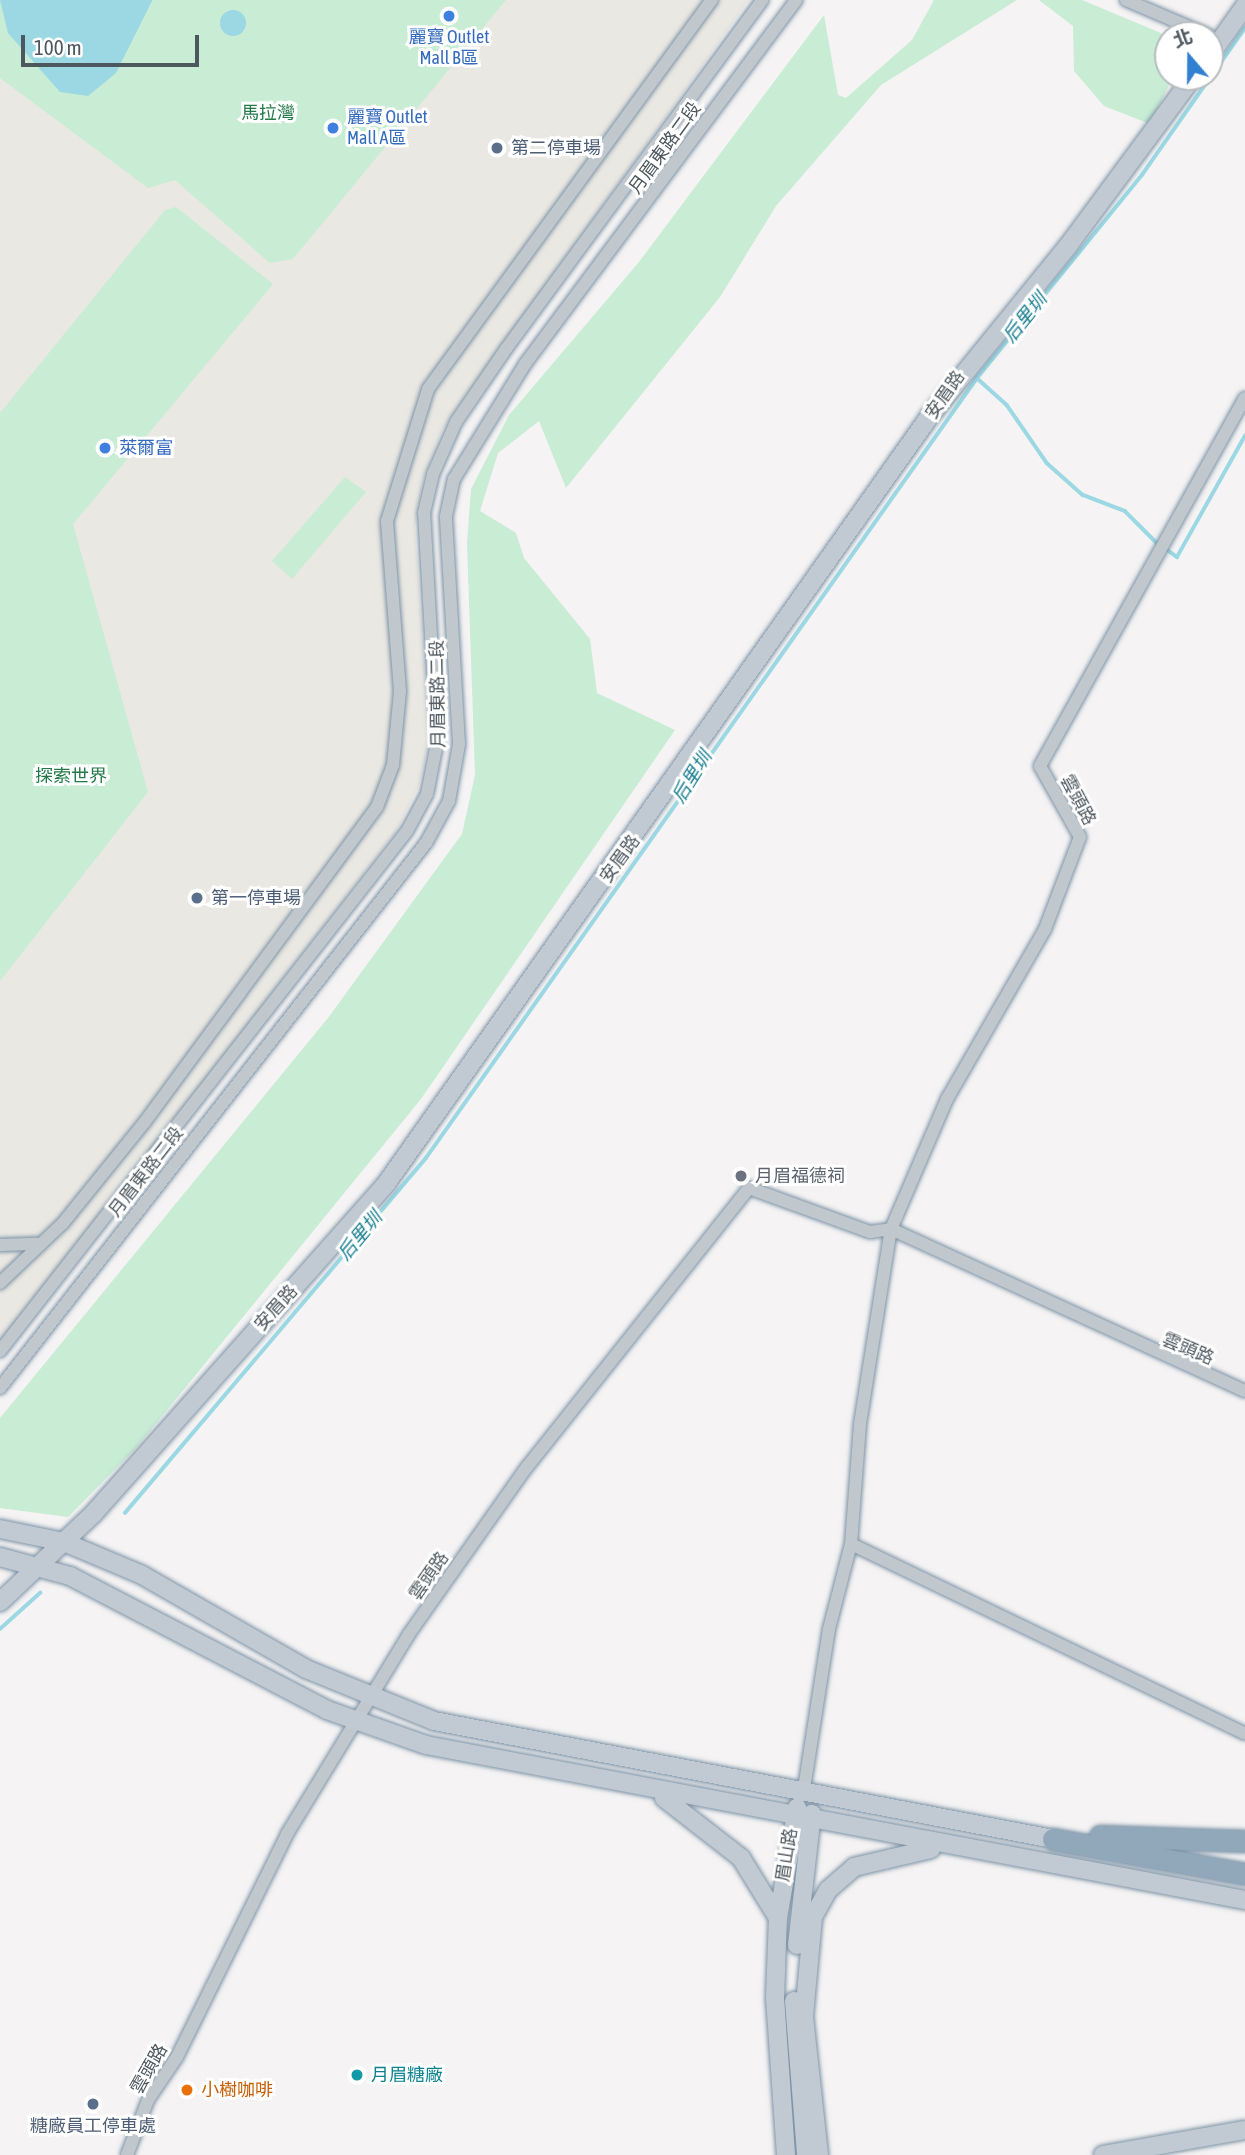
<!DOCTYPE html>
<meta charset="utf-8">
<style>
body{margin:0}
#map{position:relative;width:1245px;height:2155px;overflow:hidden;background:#f5f3f3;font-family:"Asap Condensed","Noto Sans TC",sans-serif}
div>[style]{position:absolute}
.commercial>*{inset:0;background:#eae8e2}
.green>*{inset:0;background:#c8ecd4}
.water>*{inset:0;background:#9bd8e3}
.round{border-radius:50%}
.stream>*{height:3.5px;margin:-1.75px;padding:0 1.75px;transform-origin:1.75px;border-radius:1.75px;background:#9bd8e3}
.roads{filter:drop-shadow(0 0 2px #7c93a7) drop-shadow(0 0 2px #7c93a7)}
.street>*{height:12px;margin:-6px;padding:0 6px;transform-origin:6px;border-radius:6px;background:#c1c8cd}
.secondary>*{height:18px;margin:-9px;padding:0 9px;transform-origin:9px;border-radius:9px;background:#c1cad2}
.highway>*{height:21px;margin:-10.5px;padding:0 10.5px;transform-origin:10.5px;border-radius:10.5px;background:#91a8bb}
.dots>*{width:19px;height:19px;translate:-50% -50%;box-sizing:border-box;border:4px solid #fff;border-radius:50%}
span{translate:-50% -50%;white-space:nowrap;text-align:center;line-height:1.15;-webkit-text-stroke:6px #fff;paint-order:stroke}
.shop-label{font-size:18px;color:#366cbe}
.left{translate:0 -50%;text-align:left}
.park-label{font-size:18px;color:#247949}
.service-label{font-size:18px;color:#4e5e75}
.street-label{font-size:18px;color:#4d575e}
.worship-label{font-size:18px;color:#5b616d}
.culture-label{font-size:18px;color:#0d838f}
.food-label{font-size:18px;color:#c56008}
.water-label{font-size:19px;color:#1d8092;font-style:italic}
.north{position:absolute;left:1154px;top:21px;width:70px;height:70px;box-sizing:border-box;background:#fff;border:2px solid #b8bcbf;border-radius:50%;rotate:340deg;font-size:19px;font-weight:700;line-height:28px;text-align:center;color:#4d575e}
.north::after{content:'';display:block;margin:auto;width:24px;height:32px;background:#3280d0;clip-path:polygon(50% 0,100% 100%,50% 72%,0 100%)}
.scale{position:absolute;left:21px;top:35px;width:178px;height:32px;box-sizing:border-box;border:4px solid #4d575e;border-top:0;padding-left:9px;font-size:21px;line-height:24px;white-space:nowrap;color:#4d575e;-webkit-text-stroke:5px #fff;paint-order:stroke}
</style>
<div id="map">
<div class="commercial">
<div style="clip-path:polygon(0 0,749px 0,443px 428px,423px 479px,415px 527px,429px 742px,418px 788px,397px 830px,0 1346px)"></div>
</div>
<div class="green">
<div style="clip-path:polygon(0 0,506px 0,293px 259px,270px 263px,175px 180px,148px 188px,0 78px)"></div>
<div style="clip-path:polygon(934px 0,1017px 0,881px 85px,776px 206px,720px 297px,566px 488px,539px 421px,498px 453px,480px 511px,516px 533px,524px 558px,590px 639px,597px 693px,675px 730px,421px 1099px,136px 1448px,68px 1517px,0 1508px,0 1418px,328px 1018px,462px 834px,475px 775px,467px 544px,471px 489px,509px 415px,639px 262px,824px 15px,838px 95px,846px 98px,912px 40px)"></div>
<div style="clip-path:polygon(1039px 0,1082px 0,1168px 36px,1173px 77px,1150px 124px,1104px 106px,1074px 71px,1073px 26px)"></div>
<div style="clip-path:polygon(176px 207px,273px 284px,73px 524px,148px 792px,0 981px,0 413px,165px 210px)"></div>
<div style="clip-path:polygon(345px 477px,366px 492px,292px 579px,272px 561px)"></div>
</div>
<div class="water">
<div style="clip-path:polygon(0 0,152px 0,152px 1px,116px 73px,88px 96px,60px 92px,8px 33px)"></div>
<div class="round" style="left:220px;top:10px;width:26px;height:26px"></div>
</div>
<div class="stream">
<div style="left:977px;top:378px;width:40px;rotate:42deg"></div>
<div style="left:1007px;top:405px;width:70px;rotate:55.4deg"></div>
<div style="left:1047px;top:463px;width:48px;rotate:41.6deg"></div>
<div style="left:1083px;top:495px;width:45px;rotate:20.9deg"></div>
<div style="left:1125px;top:511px;width:48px;rotate:45deg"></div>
<div style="left:1166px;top:549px;width:14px;rotate:36deg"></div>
<div style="left:1177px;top:557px;width:139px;rotate:-60.7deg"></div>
<div style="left:125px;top:1513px;width:465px;rotate:-49.7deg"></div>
<div style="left:426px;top:1158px;width:955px;rotate:-54.76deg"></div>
<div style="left:977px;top:378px;width:262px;rotate:-50.9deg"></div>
<div style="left:1142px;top:175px;width:179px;rotate:-55deg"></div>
<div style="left:0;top:1629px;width:54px;rotate:-42deg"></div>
</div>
<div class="roads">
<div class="street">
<div style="left:1126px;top:0;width:89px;rotate:23.1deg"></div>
<div style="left:0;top:1245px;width:37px;rotate:-2deg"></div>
<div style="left:0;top:1283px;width:87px;rotate:-43.6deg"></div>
<div style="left:63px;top:1223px;width:129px;rotate:-51deg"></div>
<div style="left:144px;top:1123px;width:393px;rotate:-53.6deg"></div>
<div style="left:377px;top:807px;width:45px;rotate:-69.1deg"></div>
<div style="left:393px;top:765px;width:74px;rotate:-84.6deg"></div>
<div style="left:400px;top:691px;width:170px;rotate:-94.4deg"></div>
<div style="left:387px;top:521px;width:138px;rotate:-72.7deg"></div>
<div style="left:428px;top:389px;width:482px;rotate:-53.9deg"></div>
<div style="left:0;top:1351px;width:660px;rotate:-51.95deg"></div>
<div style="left:407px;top:831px;width:42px;rotate:-61.6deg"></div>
<div style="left:427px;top:794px;width:52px;rotate:-78.9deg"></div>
<div style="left:437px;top:743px;width:230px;rotate:-93.2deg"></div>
<div style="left:424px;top:513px;width:40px;rotate:-77deg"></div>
<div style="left:433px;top:474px;width:57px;rotate:-66.1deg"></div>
<div style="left:456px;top:422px;width:88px;rotate:-55.6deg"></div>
<div style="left:506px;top:349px;width:433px;rotate:-53.7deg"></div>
<div style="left:0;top:1388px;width:692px;rotate:-51.99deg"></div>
<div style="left:426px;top:843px;width:48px;rotate:-61.3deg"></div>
<div style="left:449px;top:801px;width:58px;rotate:-80deg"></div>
<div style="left:459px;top:744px;width:228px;rotate:-93.3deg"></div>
<div style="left:446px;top:516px;width:38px;rotate:-78deg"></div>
<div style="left:454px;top:479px;width:135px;rotate:-58.3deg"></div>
<div style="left:525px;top:364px;width:454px;rotate:-53.3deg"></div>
<div style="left:851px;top:1544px;width:437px;rotate:25.7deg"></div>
<div style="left:803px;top:1795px;width:168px;rotate:-81.1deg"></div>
<div style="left:829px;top:1629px;width:88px;rotate:-75.5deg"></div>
<div style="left:851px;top:1544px;width:120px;rotate:-85.7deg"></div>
<div style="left:860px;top:1424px;width:197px;rotate:-81deg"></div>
<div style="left:891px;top:1229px;width:142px;rotate:-66.7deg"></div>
<div style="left:947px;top:1099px;width:196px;rotate:-60deg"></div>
<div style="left:1045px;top:929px;width:98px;rotate:-69.2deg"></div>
<div style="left:1080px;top:837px;width:81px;rotate:-119.4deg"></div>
<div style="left:1040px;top:766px;width:421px;rotate:-60.9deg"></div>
<div style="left:127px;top:2155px;width:59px;rotate:-69.1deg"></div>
<div style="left:148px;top:2100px;width:52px;rotate:-56deg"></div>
<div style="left:177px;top:2057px;width:249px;rotate:-63.7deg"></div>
<div style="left:287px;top:1834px;width:234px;rotate:-58.6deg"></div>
<div style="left:409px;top:1634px;width:204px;rotate:-54.8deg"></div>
<div style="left:527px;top:1467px;width:357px;rotate:-51.5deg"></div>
<div style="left:749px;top:1188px;width:129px;rotate:20deg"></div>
<div style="left:870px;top:1232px;width:21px;rotate:-8deg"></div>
<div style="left:891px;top:1229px;width:389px;rotate:24.6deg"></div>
</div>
<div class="secondary">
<div style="left:1210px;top:55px;width:60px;rotate:-54.5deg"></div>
<div style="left:0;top:1529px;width:65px;rotate:11.5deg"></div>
<div style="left:64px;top:1542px;width:85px;rotate:22.9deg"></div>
<div style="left:142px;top:1575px;width:189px;rotate:29.8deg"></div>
<div style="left:306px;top:1669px;width:138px;rotate:22.1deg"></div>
<div style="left:434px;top:1721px;width:630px;rotate:10.79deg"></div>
<div style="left:0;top:1557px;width:73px;rotate:15.2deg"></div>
<div style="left:70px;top:1576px;width:290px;rotate:27.5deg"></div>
<div style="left:327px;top:1710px;width:105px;rotate:19.5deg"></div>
<div style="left:426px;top:1745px;width:834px;rotate:10.72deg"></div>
<div style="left:0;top:1602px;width:129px;rotate:-43.4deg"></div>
<div style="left:94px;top:1513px;width:440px;rotate:-48.4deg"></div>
<div style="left:386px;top:1184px;width:940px;rotate:-54.7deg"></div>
<div style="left:929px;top:417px;width:220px;rotate:-50.9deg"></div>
<div style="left:1068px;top:246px;width:210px;rotate:-53.5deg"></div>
<div style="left:664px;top:1798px;width:98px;rotate:37.9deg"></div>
<div style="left:741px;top:1858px;width:70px;rotate:58.3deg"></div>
<div style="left:797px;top:1945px;width:132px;rotate:-83.5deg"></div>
<div style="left:794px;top:2001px;width:154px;rotate:85.5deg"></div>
<div style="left:786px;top:2155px;width:157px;rotate:-94deg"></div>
<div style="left:775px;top:1998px;width:80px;rotate:-87.9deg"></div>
<div style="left:778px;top:1918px;width:112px;rotate:-80.2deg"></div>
<div style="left:819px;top:2155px;width:140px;rotate:-96.2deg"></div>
<div style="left:804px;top:2016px;width:99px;rotate:-84.8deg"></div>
<div style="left:813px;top:1917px;width:31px;rotate:-61deg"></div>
<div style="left:828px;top:1890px;width:35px;rotate:-41deg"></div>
<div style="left:854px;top:1867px;width:79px;rotate:-13.2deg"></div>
<div style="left:1103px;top:2155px;width:144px;rotate:-10deg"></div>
</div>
<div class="highway">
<div style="left:1100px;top:1836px;width:145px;rotate:2deg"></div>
<div style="left:1053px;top:1839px;width:195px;rotate:10.3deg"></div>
</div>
</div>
<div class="dots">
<div style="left:449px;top:16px;background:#3f7fe0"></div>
<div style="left:333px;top:128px;background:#3f7fe0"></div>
<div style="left:497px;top:148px;background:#5c6f8a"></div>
<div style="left:105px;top:448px;background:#3f7fe0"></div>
<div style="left:197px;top:898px;background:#5c6f8a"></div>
<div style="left:741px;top:1176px;background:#6b7280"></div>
<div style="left:357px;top:2075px;background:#0f9aa8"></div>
<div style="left:187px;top:2090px;background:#e8710a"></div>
<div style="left:93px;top:2104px;background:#5c6f8a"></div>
</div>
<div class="shop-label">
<span style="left:449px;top:48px">麗寶 Outlet<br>Mall B區</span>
<span class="left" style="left:347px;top:128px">麗寶 Outlet<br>Mall A區</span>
<span class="left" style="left:119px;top:448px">萊爾富</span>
</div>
<div class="park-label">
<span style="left:268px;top:113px">馬拉灣</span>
<span style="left:71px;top:776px">探索世界</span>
</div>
<div class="service-label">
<span class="left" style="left:511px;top:148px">第二停車場</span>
<span class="left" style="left:211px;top:898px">第一停車場</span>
<span style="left:93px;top:2126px">糖廠員工停車處</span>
</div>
<div class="street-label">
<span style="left:665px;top:148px;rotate:-54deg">月眉東路二段</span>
<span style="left:945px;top:395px;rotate:-55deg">安眉路</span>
<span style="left:438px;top:694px;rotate:-91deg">月眉東路二段</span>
<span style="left:1078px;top:800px;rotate:62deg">雲頭路</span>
<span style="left:620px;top:859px;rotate:-54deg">安眉路</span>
<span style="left:146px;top:1172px;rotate:-52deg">月眉東路二段</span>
<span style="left:276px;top:1308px;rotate:-48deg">安眉路</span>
<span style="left:1188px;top:1349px;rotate:23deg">雲頭路</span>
<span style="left:429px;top:1576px;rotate:-55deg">雲頭路</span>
<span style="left:787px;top:1855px;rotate:-81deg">眉山路</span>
<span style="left:149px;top:2069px;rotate:-60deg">雲頭路</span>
</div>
<div class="worship-label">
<span class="left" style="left:755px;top:1176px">月眉福德祠</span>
</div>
<div class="culture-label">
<span class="left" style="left:371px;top:2075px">月眉糖廠</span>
</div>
<div class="food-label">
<span class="left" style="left:201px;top:2090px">小樹咖啡</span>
</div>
<div class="water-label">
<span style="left:1025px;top:318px;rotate:-51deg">后里圳</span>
<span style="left:692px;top:777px;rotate:-58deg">后里圳</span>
<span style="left:360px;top:1236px;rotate:-50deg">后里圳</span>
</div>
<div class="north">北</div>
<div class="scale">100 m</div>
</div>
